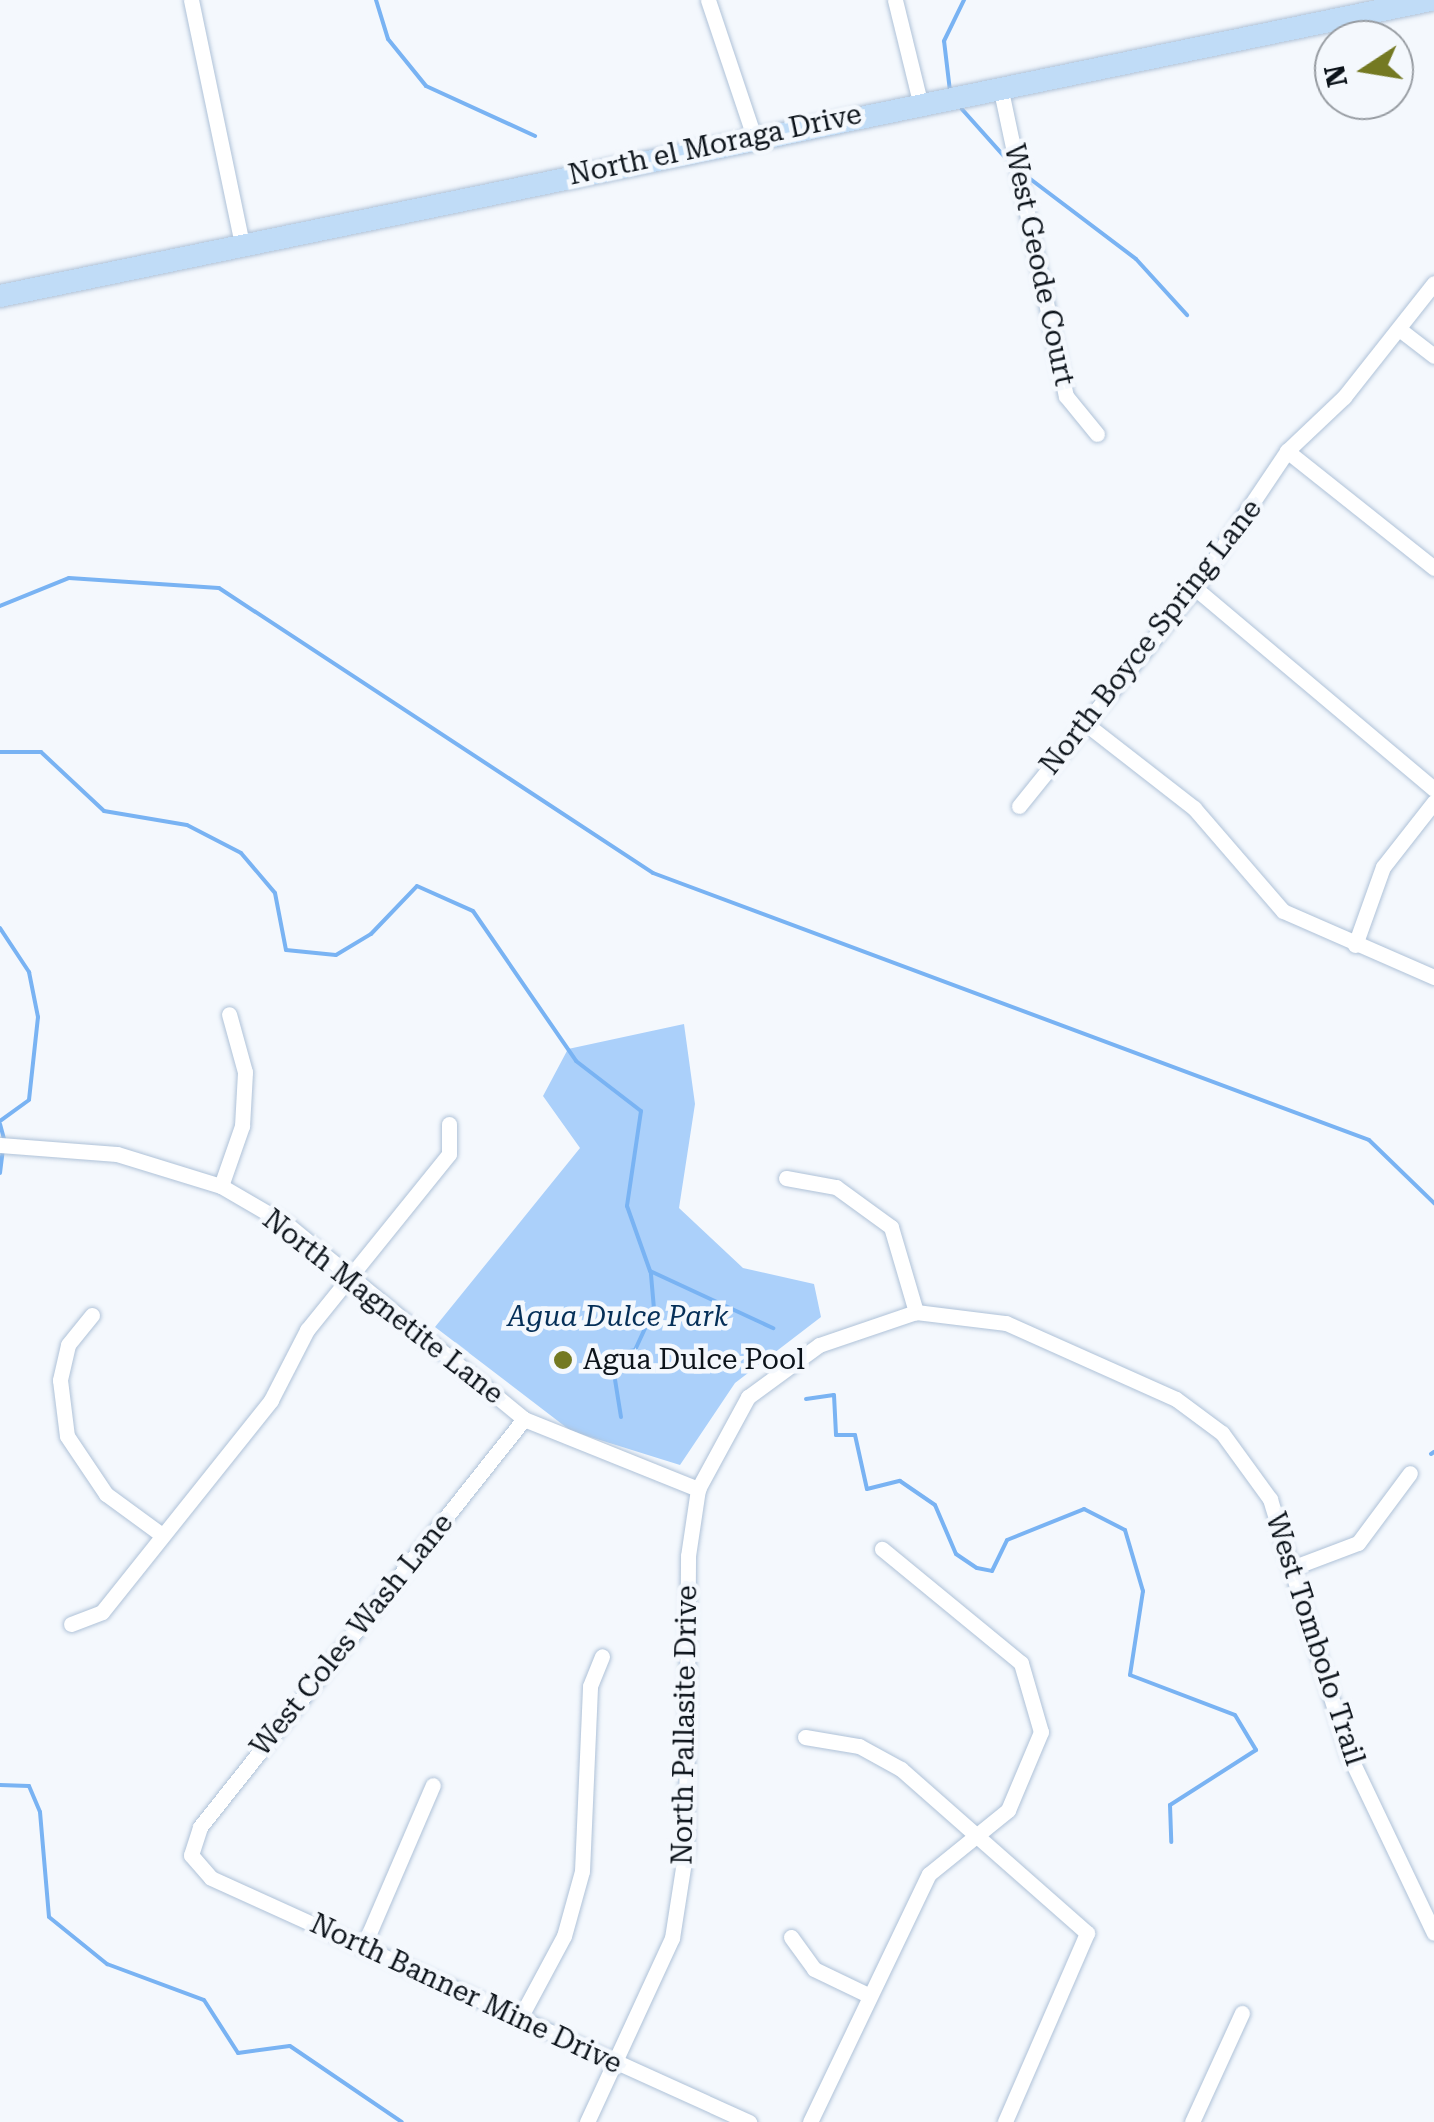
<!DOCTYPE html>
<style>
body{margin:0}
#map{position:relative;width:1434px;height:2122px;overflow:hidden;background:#f4f8fd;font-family:"Roboto Serif",serif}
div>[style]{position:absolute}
.green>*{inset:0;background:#abd0fa}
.stream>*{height:4px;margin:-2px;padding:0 2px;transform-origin:2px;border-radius:2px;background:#79b3f3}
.roads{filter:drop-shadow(0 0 2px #afc2d8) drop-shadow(0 0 2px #afc2d8)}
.street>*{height:15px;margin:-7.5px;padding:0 7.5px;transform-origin:7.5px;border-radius:7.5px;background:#fff}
.secondary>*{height:22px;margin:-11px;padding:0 11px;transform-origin:11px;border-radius:11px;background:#c0dcf7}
.dots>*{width:28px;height:28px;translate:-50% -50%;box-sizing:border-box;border:5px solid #f4f8fd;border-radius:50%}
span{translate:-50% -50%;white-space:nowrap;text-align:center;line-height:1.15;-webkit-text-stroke:9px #f4f8fd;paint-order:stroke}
.street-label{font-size:28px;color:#0c131a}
.park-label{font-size:28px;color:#052f58;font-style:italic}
.poi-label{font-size:28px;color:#0c131a}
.left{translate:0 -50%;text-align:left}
.north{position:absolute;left:1314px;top:20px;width:100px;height:100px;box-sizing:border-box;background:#f4f8fd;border:2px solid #979ca2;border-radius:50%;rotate:258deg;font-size:28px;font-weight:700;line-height:40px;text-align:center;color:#0c131a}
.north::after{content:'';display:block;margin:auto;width:35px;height:45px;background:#747922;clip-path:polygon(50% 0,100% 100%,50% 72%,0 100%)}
</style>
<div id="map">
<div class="green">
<div style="clip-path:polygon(684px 1024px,695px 1104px,679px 1208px,743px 1268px,814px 1284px,821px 1317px,735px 1383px,680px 1465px,571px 1431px,435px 1327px,580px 1148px,543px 1096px,568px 1049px)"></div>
</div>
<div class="stream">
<div style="left:376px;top:0;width:41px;rotate:72.9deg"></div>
<div style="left:388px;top:39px;width:60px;rotate:51deg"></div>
<div style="left:426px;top:86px;width:120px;rotate:24.6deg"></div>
<div style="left:950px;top:91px;width:50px;rotate:-96.8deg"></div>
<div style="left:944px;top:41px;width:46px;rotate:-64deg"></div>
<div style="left:960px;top:107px;width:75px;rotate:48.2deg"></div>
<div style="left:1025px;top:175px;width:139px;rotate:37.1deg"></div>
<div style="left:1136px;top:259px;width:76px;rotate:47.7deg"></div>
<div style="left:0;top:606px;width:74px;rotate:-22.1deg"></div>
<div style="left:69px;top:578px;width:150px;rotate:3.8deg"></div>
<div style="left:219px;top:588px;width:519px;rotate:33.29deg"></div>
<div style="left:653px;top:873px;width:764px;rotate:20.45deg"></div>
<div style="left:1369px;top:1140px;width:91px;rotate:44.1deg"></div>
<div style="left:0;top:752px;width:41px"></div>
<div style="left:41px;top:752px;width:86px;rotate:43.1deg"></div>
<div style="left:104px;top:811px;width:84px;rotate:9.6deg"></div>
<div style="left:187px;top:825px;width:61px;rotate:27.4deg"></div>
<div style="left:241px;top:853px;width:52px;rotate:49.6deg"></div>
<div style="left:275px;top:893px;width:58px;rotate:79.1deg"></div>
<div style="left:286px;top:950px;width:50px;rotate:5.7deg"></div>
<div style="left:336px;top:955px;width:41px;rotate:-31deg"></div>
<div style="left:371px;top:934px;width:66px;rotate:-46.2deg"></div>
<div style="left:417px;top:886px;width:61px;rotate:24.1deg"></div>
<div style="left:473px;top:911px;width:182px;rotate:55.5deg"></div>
<div style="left:576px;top:1061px;width:82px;rotate:37.6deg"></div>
<div style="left:641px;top:1111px;width:96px;rotate:98.4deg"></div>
<div style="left:627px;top:1206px;width:69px;rotate:70.5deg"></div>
<div style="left:650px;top:1271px;width:136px;rotate:24.9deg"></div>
<div style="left:0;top:928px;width:53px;rotate:56.6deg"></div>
<div style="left:29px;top:972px;width:46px;rotate:78.7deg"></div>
<div style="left:38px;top:1017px;width:83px;rotate:96.2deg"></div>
<div style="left:29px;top:1100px;width:36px;rotate:144deg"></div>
<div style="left:0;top:1124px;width:16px;rotate:75deg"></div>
<div style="left:0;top:1173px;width:24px;rotate:-83deg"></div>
<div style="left:806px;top:1399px;width:28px;rotate:-8deg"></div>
<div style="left:834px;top:1395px;width:40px;rotate:87.1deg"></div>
<div style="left:836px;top:1435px;width:19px"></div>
<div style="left:855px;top:1435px;width:55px;rotate:77.5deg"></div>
<div style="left:867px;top:1489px;width:34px;rotate:-14deg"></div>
<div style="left:900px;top:1481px;width:42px;rotate:34.4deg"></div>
<div style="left:935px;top:1505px;width:53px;rotate:66.8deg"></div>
<div style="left:956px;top:1554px;width:25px;rotate:34deg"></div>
<div style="left:977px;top:1568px;width:15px;rotate:11deg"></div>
<div style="left:992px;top:1571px;width:34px;rotate:-64deg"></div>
<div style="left:1007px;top:1540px;width:83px;rotate:-21.9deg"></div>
<div style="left:1084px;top:1509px;width:46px;rotate:27.1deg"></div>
<div style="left:1125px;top:1530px;width:64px;rotate:73.6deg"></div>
<div style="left:1143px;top:1591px;width:85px;rotate:98.8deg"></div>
<div style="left:1130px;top:1675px;width:112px;rotate:20.9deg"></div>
<div style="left:1235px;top:1715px;width:41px;rotate:59deg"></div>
<div style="left:1256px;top:1750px;width:102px;rotate:147.4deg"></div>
<div style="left:1170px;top:1805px;width:37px;rotate:88deg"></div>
<div style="left:621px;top:1417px;width:51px;rotate:-99.1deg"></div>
<div style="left:613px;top:1367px;width:15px;rotate:-74deg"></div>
<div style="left:617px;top:1353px;width:18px;rotate:-9deg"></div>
<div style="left:635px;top:1350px;width:45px;rotate:-65.1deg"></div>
<div style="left:654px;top:1309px;width:36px;rotate:-95deg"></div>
<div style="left:1431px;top:1454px;width:4px;rotate:-34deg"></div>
<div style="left:0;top:1785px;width:29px;rotate:2deg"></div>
<div style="left:29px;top:1786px;width:28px;rotate:67deg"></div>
<div style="left:40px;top:1812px;width:105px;rotate:85.1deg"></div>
<div style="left:49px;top:1917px;width:75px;rotate:39deg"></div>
<div style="left:107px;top:1964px;width:103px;rotate:20.4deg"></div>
<div style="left:204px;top:2000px;width:63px;rotate:57.3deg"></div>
<div style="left:238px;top:2053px;width:52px;rotate:-7.7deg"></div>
<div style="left:290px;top:2046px;width:135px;rotate:34.2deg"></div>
</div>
<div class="roads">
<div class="street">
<div style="left:191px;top:0;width:249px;rotate:78.2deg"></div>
<div style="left:708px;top:0;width:145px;rotate:71.4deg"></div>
<div style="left:895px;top:0;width:105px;rotate:76.2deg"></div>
<div style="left:1000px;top:86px;width:317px;rotate:78deg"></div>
<div style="left:1066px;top:396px;width:49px;rotate:50.8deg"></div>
<div style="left:1399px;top:329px;width:44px;rotate:37.6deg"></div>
<div style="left:1287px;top:451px;width:188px;rotate:38.5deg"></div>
<div style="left:1195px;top:588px;width:312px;rotate:40.1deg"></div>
<div style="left:1086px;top:724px;width:137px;rotate:37.9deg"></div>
<div style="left:1194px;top:808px;width:136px;rotate:49.2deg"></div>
<div style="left:1283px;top:911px;width:165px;rotate:23.6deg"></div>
<div style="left:1019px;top:806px;width:280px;rotate:-51.1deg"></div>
<div style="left:1195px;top:588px;width:165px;rotate:-56.1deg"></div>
<div style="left:1287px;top:451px;width:79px;rotate:-43.5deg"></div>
<div style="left:1344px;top:397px;width:145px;rotate:-51.7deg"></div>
<div style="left:1355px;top:945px;width:83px;rotate:-70.3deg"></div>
<div style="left:1383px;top:867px;width:83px;rotate:-51.9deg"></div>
<div style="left:0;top:1145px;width:117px;rotate:4.4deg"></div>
<div style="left:117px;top:1154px;width:109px;rotate:17.1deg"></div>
<div style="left:221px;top:1186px;width:78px;rotate:30.2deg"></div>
<div style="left:288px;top:1225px;width:306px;rotate:39.4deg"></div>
<div style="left:524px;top:1419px;width:188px;rotate:21.9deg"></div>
<div style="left:786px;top:1178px;width:51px;rotate:10.2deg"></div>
<div style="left:836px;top:1187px;width:68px;rotate:36deg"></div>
<div style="left:891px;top:1227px;width:89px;rotate:73.6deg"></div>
<div style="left:221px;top:1186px;width:64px;rotate:-70.7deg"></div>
<div style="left:242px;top:1126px;width:54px;rotate:-86.8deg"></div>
<div style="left:245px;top:1072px;width:60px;rotate:-105.4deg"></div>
<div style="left:92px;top:1315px;width:38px;rotate:129deg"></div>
<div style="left:68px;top:1345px;width:36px;rotate:103deg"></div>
<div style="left:60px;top:1380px;width:56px;rotate:82.9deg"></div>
<div style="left:67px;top:1436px;width:70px;rotate:56.1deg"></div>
<div style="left:106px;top:1494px;width:69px;rotate:36.2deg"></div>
<div style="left:1297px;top:1566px;width:65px;rotate:-20.7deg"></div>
<div style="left:1358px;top:1543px;width:87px;rotate:-53.4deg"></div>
<div style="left:71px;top:1624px;width:33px;rotate:-21deg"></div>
<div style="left:102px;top:1612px;width:271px;rotate:-51.4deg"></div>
<div style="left:271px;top:1400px;width:79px;rotate:-62.8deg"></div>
<div style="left:307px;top:1330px;width:226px;rotate:-51.1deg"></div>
<div style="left:449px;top:1154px;width:30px;rotate:-90deg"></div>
<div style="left:805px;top:1737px;width:55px;rotate:9.5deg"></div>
<div style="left:859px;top:1746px;width:48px;rotate:28.7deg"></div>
<div style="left:901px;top:1769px;width:248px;rotate:41.4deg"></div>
<div style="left:1087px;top:1933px;width:206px;rotate:113.5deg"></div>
<div style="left:191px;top:1855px;width:30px;rotate:49deg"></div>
<div style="left:211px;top:1878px;width:591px;rotate:24.4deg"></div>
<div style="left:191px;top:1855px;width:29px;rotate:-72deg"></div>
<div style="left:200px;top:1827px;width:521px;rotate:-51.55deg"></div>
<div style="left:791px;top:1937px;width:39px;rotate:54deg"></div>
<div style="left:814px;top:1969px;width:60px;rotate:25.7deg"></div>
<div style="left:364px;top:1945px;width:174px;rotate:-66.7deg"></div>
<div style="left:520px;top:2018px;width:93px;rotate:-61.8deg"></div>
<div style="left:564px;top:1936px;width:67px;rotate:-74.5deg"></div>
<div style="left:582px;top:1871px;width:185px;rotate:-87.5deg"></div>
<div style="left:590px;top:1686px;width:32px;rotate:-68deg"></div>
<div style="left:587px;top:2122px;width:203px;rotate:-65.2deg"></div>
<div style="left:672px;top:1938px;width:90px;rotate:-81.1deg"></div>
<div style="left:686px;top:1849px;width:293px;rotate:-89.6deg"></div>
<div style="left:688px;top:1556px;width:68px;rotate:-81.5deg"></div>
<div style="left:698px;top:1489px;width:105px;rotate:-61.5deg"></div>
<div style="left:748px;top:1397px;width:88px;rotate:-36.2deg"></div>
<div style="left:819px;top:1345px;width:102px;rotate:-18.8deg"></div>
<div style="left:916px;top:1312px;width:91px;rotate:7deg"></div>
<div style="left:1006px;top:1323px;width:186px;rotate:24.1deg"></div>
<div style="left:1176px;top:1399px;width:57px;rotate:36.5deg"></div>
<div style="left:1222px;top:1433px;width:82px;rotate:54deg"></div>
<div style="left:1270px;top:1499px;width:268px;rotate:72.9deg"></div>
<div style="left:1349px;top:1755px;width:197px;rotate:64.5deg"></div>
<div style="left:810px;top:2122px;width:275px;rotate:-64.4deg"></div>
<div style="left:929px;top:1874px;width:102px;rotate:-39deg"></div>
<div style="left:1008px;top:1810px;width:85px;rotate:-67.1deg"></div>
<div style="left:1041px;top:1732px;width:72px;rotate:-106.2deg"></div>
<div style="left:1021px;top:1663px;width:180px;rotate:-140.6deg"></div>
<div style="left:1192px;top:2122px;width:120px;rotate:-65.4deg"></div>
</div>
<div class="secondary">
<div style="left:0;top:296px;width:1461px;rotate:-11.69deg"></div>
</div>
</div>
<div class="dots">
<div style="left:563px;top:1360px;background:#747922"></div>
</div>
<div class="street-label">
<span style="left:715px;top:145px;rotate:-12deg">North el Moraga Drive</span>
<span style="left:1039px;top:265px;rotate:78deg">West Geode Court</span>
<span style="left:1151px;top:637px;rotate:-52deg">North Boyce Spring Lane</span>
<span style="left:383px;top:1307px;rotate:38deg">North Magnetite Lane</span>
<span style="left:352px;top:1635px;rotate:-51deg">West Coles Wash Lane</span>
<span style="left:1315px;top:1639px;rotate:72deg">West Tombolo Trail</span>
<span style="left:685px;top:1725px;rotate:-89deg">North Pallasite Drive</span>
<span style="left:466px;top:1994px;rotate:25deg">North Banner Mine Drive</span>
</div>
<div class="park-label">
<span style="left:618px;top:1317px">Agua Dulce Park</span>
</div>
<div class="poi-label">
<span class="left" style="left:583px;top:1360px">Agua Dulce Pool</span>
</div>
<div class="north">N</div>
</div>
